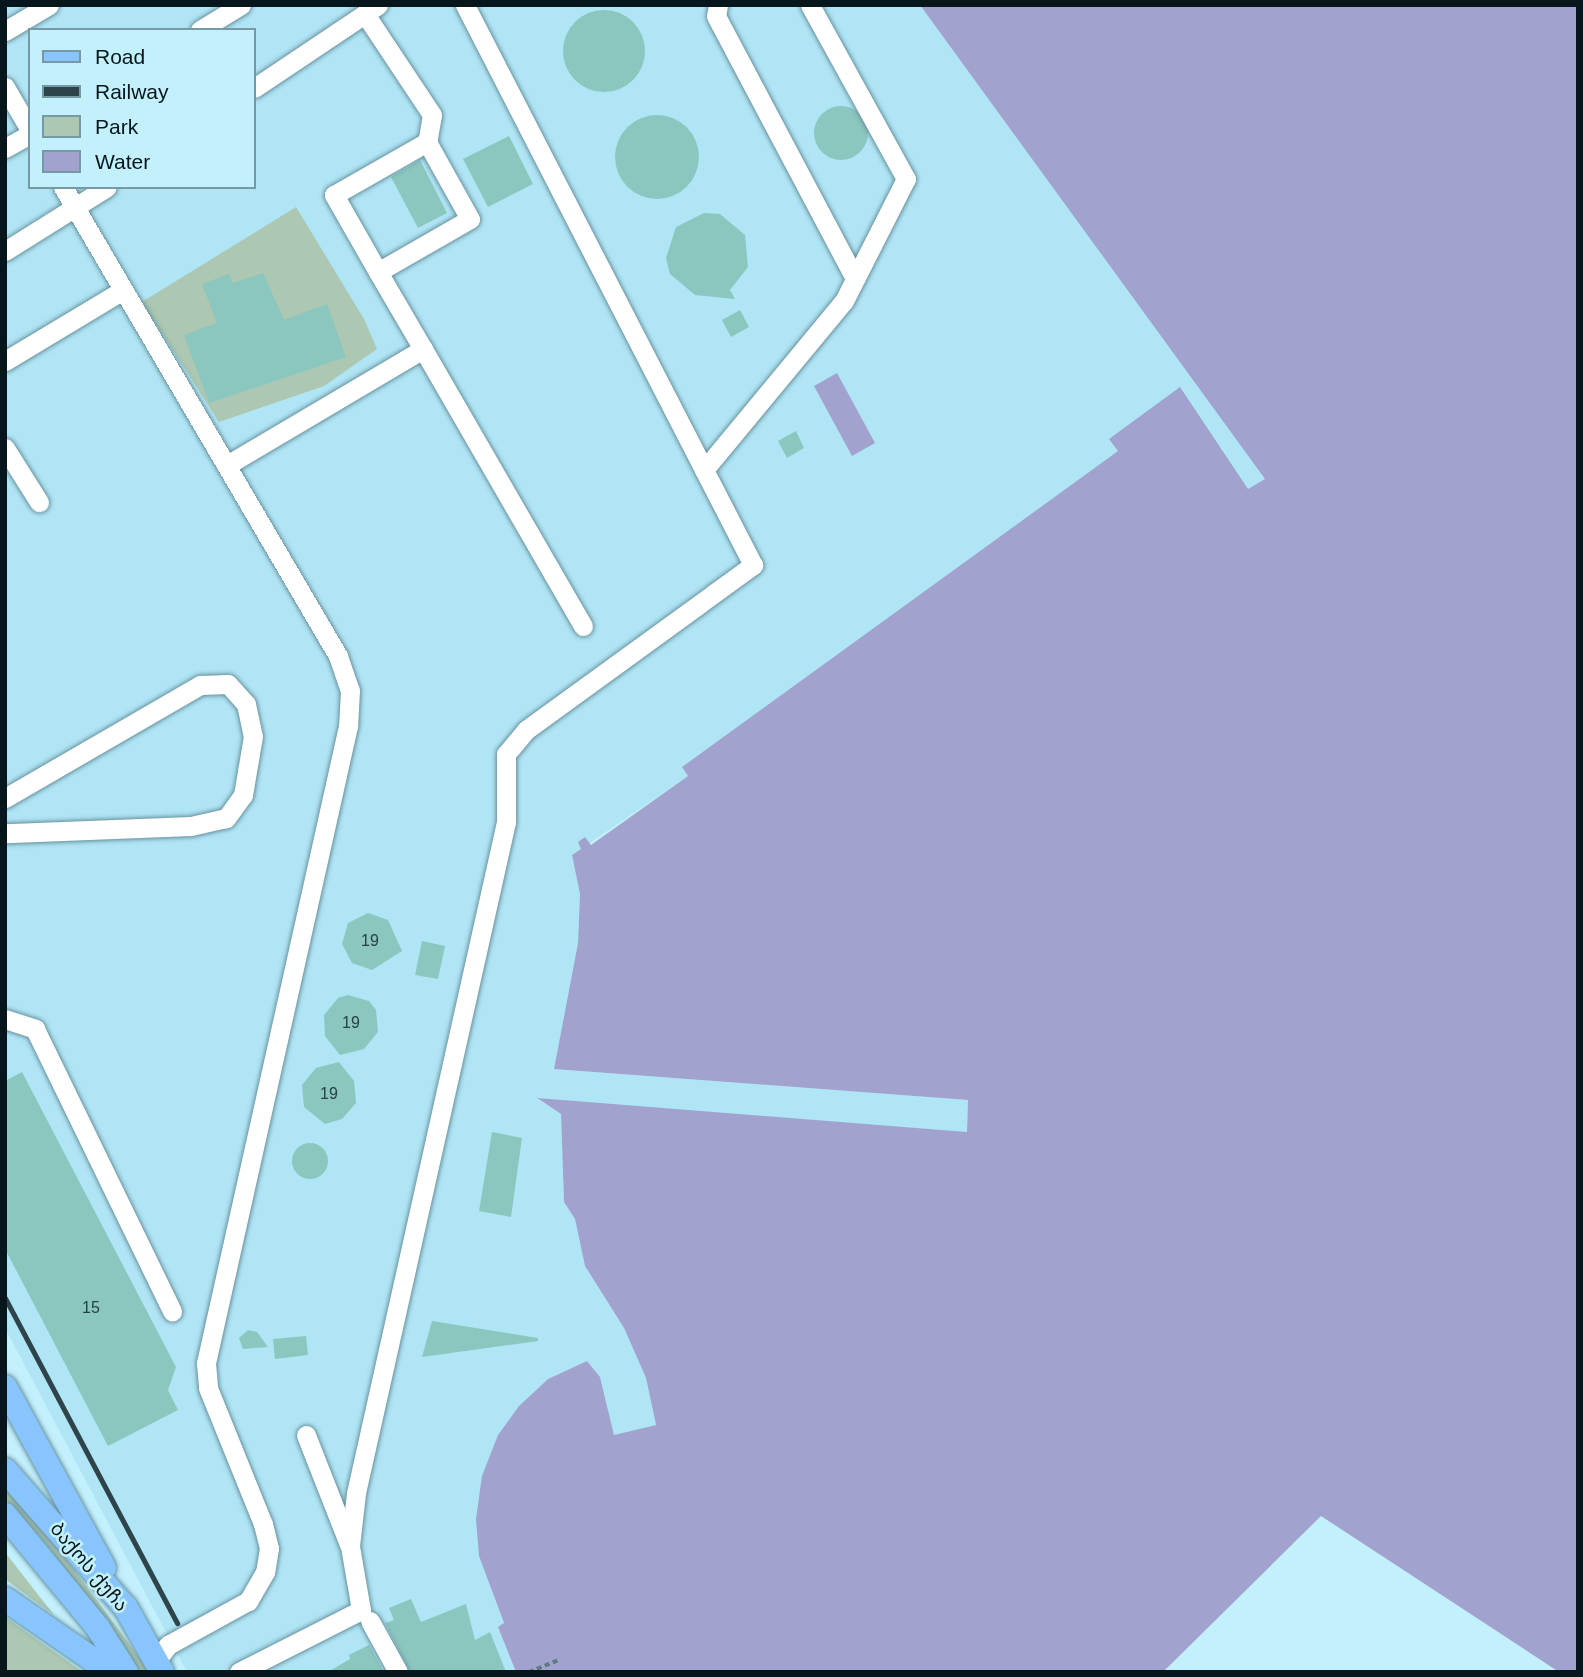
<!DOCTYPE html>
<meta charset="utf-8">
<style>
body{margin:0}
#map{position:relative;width:1583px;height:1677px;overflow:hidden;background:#c3f0fd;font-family:Helvetica,"Noto Sans Georgian",sans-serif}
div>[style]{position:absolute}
.built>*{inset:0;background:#b0e5f5}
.green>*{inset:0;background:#acc7b2}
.water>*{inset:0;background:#a1a3ce}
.building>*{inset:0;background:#8bc7be}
.round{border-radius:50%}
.path>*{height:3.5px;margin-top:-1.75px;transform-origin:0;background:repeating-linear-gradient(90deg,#5e7b84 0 5px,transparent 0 8.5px)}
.roads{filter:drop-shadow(0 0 2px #68929e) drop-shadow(0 0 2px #68929e)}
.minor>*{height:19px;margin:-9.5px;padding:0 9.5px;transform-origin:9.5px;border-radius:9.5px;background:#fff}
.major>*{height:24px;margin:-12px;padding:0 12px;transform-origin:12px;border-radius:12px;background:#88c5fe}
.rail>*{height:5px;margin:-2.5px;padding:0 2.5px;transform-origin:2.5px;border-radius:2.5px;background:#2e444b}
span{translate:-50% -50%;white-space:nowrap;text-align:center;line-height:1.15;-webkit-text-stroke:5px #c3f0fd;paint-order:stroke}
.number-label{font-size:16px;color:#274244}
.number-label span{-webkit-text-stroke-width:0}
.street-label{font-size:19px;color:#06161b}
.frame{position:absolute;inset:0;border:7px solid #06161b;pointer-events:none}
.legend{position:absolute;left:28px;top:28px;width:228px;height:161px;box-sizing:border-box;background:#c3f0fd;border:2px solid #7799a3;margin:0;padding:9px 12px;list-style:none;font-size:21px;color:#06161b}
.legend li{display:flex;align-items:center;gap:14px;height:35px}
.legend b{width:35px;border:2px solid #7799a3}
</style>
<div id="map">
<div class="built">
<div style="clip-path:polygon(evenodd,5px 5px,920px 5px,1265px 479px,1248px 490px,1220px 452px,1224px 449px,1109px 438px,1118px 451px,682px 767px,688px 776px,572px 855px,580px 894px,578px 943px,554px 1069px,968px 1100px,967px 1132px,537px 1099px,561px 1114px,564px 1202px,575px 1219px,585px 1266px,624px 1328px,646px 1378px,656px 1425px,614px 1435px,600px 1377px,587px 1361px,548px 1379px,519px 1406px,479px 1555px,504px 1624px,498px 1627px,516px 1672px,187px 1672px,5px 1328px,5px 5px,30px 30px,254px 30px,254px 187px,30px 187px,30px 30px)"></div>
</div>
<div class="green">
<div style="clip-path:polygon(296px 207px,364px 319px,377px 349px,324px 386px,219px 422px,142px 302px)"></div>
<div style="clip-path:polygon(5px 1487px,41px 1525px,150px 1672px,140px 1672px,45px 1543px,5px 1499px)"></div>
<div style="clip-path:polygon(5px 1553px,8px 1556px,54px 1615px,5px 1579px)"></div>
<div style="clip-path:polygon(5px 1617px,83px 1672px,5px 1672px)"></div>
</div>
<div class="water">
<div style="clip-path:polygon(920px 5px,1578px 5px,1578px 1672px,1559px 1672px,1321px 1516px,1163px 1672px,516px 1672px,498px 1627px,504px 1623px,479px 1556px,476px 1519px,482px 1476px,498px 1435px,519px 1406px,548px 1379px,587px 1361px,600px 1377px,614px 1435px,656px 1425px,646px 1378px,624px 1328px,585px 1266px,575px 1219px,564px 1202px,561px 1114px,537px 1098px,967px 1132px,968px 1100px,554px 1069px,578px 943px,580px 894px,572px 855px,581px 849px,578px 842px,585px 837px,591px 845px,688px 776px,682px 767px,1118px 451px,1109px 439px,1180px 387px,1248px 489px,1265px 479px)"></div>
<div style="clip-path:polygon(837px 373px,875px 443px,852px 456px,814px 386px)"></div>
</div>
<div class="building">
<div class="round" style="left:563px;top:10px;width:82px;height:82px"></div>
<div class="round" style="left:814px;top:106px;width:54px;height:54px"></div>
<div class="round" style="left:615px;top:115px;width:84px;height:84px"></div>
<div style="clip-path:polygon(509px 136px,533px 184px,488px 207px,463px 159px)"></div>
<div style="clip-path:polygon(420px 160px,447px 213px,418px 228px,391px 177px)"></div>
<div style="clip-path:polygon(704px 213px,720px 214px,745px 235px,748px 267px,730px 290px,735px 299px,695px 295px,670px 274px,666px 258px,676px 227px)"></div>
<div style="clip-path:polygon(263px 273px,284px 320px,327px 304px,346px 357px,209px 403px,184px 335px,217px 323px,202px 284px,229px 274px,233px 283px)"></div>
<div style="clip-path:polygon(740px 310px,749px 327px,731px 337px,722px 320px)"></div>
<div style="clip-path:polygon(796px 431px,804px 448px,787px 458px,778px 441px)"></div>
<div style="clip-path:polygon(368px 913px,388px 920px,402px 951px,372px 970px,352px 963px,342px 944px,348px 923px)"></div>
<div style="clip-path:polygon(422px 941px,445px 946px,438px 979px,415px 975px)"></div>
<div style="clip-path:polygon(348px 995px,369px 1001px,376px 1010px,378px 1032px,364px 1049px,340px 1055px,325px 1036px,324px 1015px,338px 998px)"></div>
<div style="clip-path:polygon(339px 1062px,354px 1081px,356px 1103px,342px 1119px,325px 1124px,304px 1107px,302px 1085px,316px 1068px)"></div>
<div style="clip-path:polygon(22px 1072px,176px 1367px,168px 1390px,178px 1410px,108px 1446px,5px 1249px,5px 1081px)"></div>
<div style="clip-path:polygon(492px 1132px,522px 1138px,511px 1217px,479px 1211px)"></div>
<div class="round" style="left:292px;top:1143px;width:36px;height:36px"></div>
<div style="clip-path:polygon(432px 1321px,538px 1338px,538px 1341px,422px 1357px)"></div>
<div style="clip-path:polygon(248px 1330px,257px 1332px,268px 1347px,243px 1349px,239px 1338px)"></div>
<div style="clip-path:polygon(306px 1336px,308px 1355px,275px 1359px,273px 1339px)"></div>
<div style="clip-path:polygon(411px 1599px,421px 1622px,466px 1604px,475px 1640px,490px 1632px,506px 1672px,410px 1672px,385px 1623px,394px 1620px,389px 1608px)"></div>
<div style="clip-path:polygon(369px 1645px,384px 1672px,328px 1672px,350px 1659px,349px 1655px)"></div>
</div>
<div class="path">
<div style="left:529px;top:1672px;width:31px;rotate:-22deg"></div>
</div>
<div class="roads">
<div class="minor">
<div style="left:718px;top:5px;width:11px;rotate:100deg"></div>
<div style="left:716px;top:16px;width:297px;rotate:62.1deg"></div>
<div style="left:365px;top:14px;width:121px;rotate:56.4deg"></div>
<div style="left:432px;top:115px;width:27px;rotate:100deg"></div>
<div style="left:427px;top:142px;width:88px;rotate:60.8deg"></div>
<div style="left:470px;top:219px;width:106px;rotate:150.1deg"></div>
<div style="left:378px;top:272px;width:89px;rotate:-119.7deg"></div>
<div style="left:334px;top:195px;width:107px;rotate:-29.7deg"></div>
<div style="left:200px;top:30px;width:48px;rotate:-31.4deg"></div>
<div style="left:5px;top:31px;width:51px;rotate:-30.6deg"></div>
<div style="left:5px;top:87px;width:50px;rotate:59.8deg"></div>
<div style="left:254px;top:88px;width:149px;rotate:-33.8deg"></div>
<div style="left:5px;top:148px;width:29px;rotate:-29deg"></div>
<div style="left:63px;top:187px;width:544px;rotate:59.61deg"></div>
<div style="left:338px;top:656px;width:36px;rotate:71deg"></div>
<div style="left:350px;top:690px;width:36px;rotate:93deg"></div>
<div style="left:348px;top:726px;width:653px;rotate:102.57deg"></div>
<div style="left:206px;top:1363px;width:25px;rotate:85deg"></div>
<div style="left:208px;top:1388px;width:147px;rotate:68deg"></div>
<div style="left:263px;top:1524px;width:25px;rotate:76deg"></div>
<div style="left:269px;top:1548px;width:24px;rotate:99deg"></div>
<div style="left:265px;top:1572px;width:34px;rotate:120deg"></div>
<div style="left:248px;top:1601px;width:91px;rotate:151.2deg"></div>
<div style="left:168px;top:1645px;width:20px;rotate:127deg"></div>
<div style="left:5px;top:251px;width:120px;rotate:-32.1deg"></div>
<div style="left:423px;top:349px;width:320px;rotate:60deg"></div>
<div style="left:5px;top:361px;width:138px;rotate:-31deg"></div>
<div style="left:5px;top:448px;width:64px;rotate:57.8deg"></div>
<div style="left:227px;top:465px;width:228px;rotate:-30.6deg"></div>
<div style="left:423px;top:349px;width:89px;rotate:-120.3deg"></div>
<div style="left:704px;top:470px;width:219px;rotate:-50.4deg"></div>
<div style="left:844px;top:301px;width:137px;rotate:-63.1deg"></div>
<div style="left:906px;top:179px;width:199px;rotate:-118.9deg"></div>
<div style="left:5px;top:798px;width:225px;rotate:-30.1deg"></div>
<div style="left:200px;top:685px;width:28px;rotate:-2deg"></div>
<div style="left:228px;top:684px;width:27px;rotate:48deg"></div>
<div style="left:246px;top:704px;width:33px;rotate:78deg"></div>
<div style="left:253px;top:736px;width:60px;rotate:99.6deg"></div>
<div style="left:243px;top:795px;width:29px;rotate:126deg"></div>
<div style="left:226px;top:818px;width:36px;rotate:167deg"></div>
<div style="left:191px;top:826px;width:186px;rotate:177.8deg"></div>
<div style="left:5px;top:1019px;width:32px;rotate:18deg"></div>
<div style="left:35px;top:1029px;width:314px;rotate:64.1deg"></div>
<div style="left:306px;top:1435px;width:118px;rotate:68.6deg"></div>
<div style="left:370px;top:1621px;width:58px;rotate:61.2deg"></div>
<div style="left:239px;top:1672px;width:137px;rotate:-26.9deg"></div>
<div style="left:361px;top:1610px;width:65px;rotate:-99.8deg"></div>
<div style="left:350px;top:1546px;width:53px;rotate:-83.5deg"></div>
<div style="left:356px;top:1493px;width:688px;rotate:-77.4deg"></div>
<div style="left:506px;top:822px;width:68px;rotate:-90deg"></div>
<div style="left:506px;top:754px;width:31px;rotate:-50deg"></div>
<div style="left:526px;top:730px;width:281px;rotate:-36deg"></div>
<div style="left:753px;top:565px;width:630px;rotate:-117.22deg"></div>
</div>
<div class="major">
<div style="left:5px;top:1387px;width:206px;rotate:61.3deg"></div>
<div style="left:5px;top:1470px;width:184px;rotate:48.8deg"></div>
<div style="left:126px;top:1608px;width:73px;rotate:60.6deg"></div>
<div style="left:5px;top:1515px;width:146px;rotate:50.5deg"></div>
<div style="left:98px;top:1628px;width:52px;rotate:57.5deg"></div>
<div style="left:5px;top:1599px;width:129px;rotate:34.6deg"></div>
</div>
</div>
<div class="rail">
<div style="left:5px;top:1298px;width:368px;rotate:62.1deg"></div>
</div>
<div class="number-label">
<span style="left:370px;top:941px">19</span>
<span style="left:351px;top:1023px">19</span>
<span style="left:329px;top:1094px">19</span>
<span style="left:91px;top:1308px">15</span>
</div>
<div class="street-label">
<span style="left:89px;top:1567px;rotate:50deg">ბაქოს ქუჩა</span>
</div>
<div class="frame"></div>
<ul class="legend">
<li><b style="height:9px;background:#88c5fe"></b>Road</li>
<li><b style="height:9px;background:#2e444b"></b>Railway</li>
<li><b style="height:19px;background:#acc7b2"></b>Park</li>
<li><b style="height:19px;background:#a1a3ce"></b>Water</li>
</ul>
</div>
